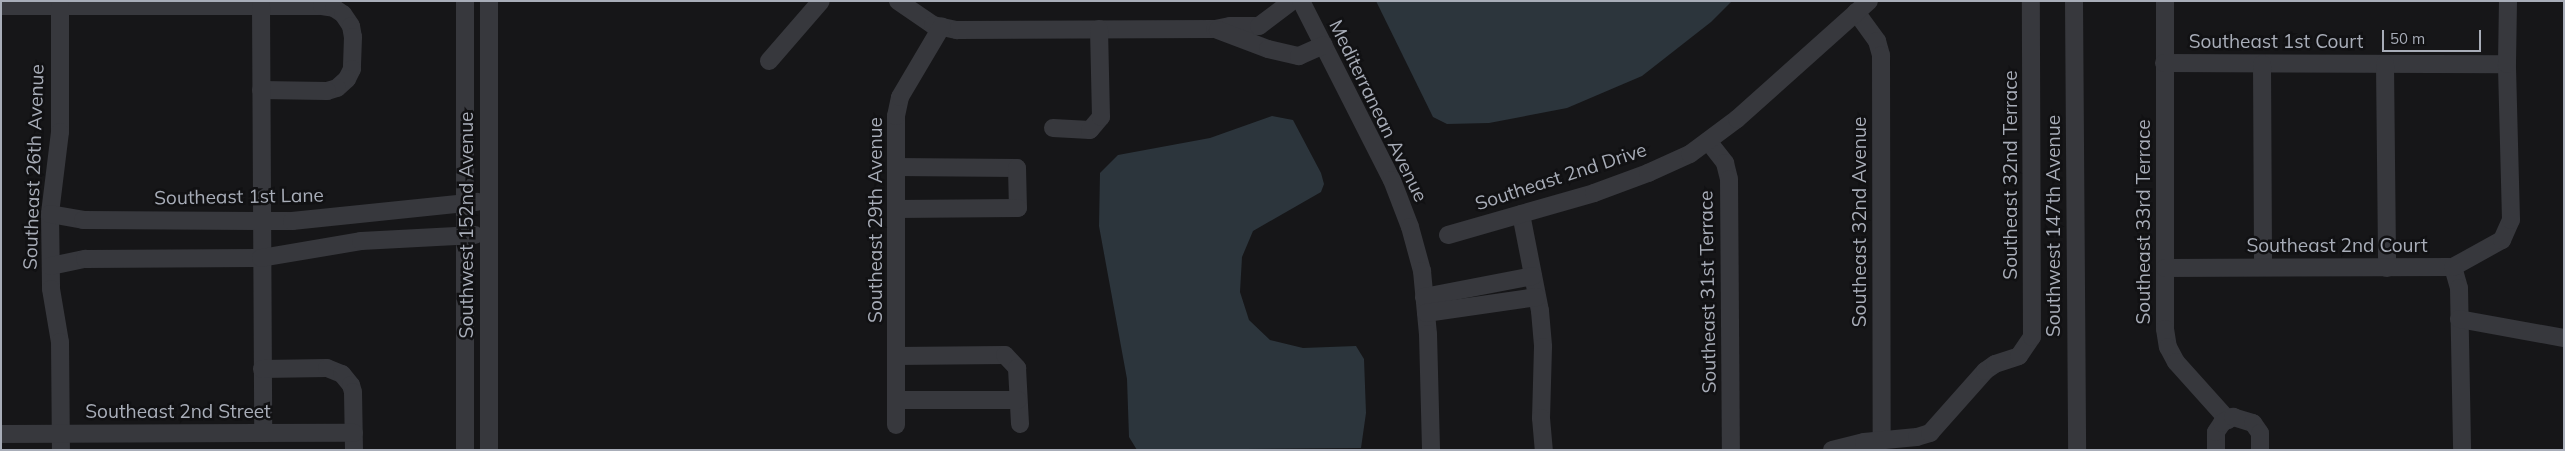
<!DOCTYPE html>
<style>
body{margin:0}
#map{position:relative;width:2565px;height:451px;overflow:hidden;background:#161618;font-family:Mulish,sans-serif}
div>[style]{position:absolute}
.water>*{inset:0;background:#2c353c}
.minor>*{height:18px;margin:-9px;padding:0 9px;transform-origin:9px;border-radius:9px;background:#37383d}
span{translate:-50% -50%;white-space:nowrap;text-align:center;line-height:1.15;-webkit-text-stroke:5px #111113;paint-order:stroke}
.street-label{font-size:19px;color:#a8adb8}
.frame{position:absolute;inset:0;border:2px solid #a8adb8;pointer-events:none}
.scale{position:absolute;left:2382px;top:30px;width:99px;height:22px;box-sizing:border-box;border:2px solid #a8adb8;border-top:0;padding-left:6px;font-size:15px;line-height:18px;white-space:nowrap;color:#a8adb8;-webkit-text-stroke:4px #111113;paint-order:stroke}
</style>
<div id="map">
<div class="water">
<div style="clip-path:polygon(1376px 1px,1732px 1px,1711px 22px,1642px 76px,1567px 108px,1489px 123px,1447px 124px,1433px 117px)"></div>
<div style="clip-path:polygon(1272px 116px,1293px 120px,1321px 173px,1324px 184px,1321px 192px,1253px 231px,1242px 257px,1240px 292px,1249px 320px,1270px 340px,1303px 348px,1356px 346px,1364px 359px,1366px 413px,1361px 448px,1137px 450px,1129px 437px,1127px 379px,1099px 226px,1100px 173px,1118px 155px,1210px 138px)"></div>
</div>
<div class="minor">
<div style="left:465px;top:1px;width:449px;rotate:90deg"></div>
<div style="left:898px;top:1px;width:42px;rotate:34.4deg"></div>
<div style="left:933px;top:25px;width:25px;rotate:12deg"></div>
<div style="left:957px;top:30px;width:258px;rotate:-0.2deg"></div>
<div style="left:1215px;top:29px;width:15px;rotate:-11deg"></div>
<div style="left:1230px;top:26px;width:29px"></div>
<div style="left:1259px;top:26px;width:41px;rotate:-37.1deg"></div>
<div style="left:1301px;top:1px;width:201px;rotate:63.1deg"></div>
<div style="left:1392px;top:180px;width:50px;rotate:69deg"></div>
<div style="left:1410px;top:227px;width:46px;rotate:74.7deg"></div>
<div style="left:1422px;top:271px;width:63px;rotate:84.6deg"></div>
<div style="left:1428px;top:334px;width:116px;rotate:88.5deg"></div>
<div style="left:2074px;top:1px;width:449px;rotate:89.6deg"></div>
<div style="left:2165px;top:1px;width:328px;rotate:90deg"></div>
<div style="left:2165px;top:329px;width:18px;rotate:81deg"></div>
<div style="left:2168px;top:347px;width:17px;rotate:62deg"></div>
<div style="left:2176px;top:362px;width:78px;rotate:48.1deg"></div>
<div style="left:1px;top:6px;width:321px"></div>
<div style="left:322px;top:6px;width:12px;rotate:9deg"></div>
<div style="left:334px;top:8px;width:11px;rotate:34deg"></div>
<div style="left:343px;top:14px;width:14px;rotate:56deg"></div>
<div style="left:351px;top:26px;width:11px;rotate:80deg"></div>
<div style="left:353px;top:37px;width:32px;rotate:92deg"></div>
<div style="left:352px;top:69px;width:11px;rotate:117deg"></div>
<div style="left:347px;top:79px;width:13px;rotate:138deg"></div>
<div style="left:337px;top:88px;width:10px;rotate:163deg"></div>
<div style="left:327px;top:91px;width:66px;rotate:-179.1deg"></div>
<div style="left:60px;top:6px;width:126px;rotate:90deg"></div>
<div style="left:60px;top:132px;width:83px;rotate:97deg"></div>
<div style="left:50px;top:214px;width:75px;rotate:89.2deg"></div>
<div style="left:51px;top:289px;width:54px;rotate:80.4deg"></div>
<div style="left:60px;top:342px;width:108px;rotate:89.5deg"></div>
<div style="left:261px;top:6px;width:427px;rotate:89.7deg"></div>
<div style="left:1856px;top:12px;width:36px;rotate:54deg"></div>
<div style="left:1877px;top:41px;width:15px;rotate:74deg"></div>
<div style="left:1881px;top:55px;width:385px;rotate:89.9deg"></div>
<div style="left:1218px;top:30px;width:53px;rotate:20.8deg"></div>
<div style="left:1268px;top:49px;width:32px;rotate:13deg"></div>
<div style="left:1299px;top:56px;width:27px;rotate:-24deg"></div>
<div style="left:769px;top:61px;width:79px;rotate:-49.1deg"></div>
<div style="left:2164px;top:63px;width:343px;rotate:0.2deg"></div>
<div style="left:2262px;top:64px;width:203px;rotate:89.7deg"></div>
<div style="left:2385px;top:64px;width:204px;rotate:89.4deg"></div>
<div style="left:1053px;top:128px;width:37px;rotate:3deg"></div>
<div style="left:1090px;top:130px;width:17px;rotate:-50deg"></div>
<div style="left:1101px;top:117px;width:88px;rotate:-91.3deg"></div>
<div style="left:1708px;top:141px;width:28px;rotate:52deg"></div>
<div style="left:1725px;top:163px;width:16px;rotate:76deg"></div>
<div style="left:1729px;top:179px;width:271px;rotate:89.6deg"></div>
<div style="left:896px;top:167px;width:121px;rotate:0.5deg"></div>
<div style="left:1017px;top:168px;width:40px;rotate:88.6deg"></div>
<div style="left:1018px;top:208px;width:122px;rotate:179.5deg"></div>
<div style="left:50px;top:214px;width:34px;rotate:10deg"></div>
<div style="left:83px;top:220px;width:209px;rotate:0.3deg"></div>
<div style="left:292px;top:221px;width:186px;rotate:-5.9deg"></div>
<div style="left:1521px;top:214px;width:99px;rotate:78.9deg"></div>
<div style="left:1540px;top:311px;width:36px;rotate:85deg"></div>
<div style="left:1543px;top:347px;width:71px;rotate:91.6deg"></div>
<div style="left:1541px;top:418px;width:32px;rotate:85deg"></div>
<div style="left:1448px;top:235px;width:152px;rotate:-16deg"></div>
<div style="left:1594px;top:193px;width:58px;rotate:-20.3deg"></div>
<div style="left:1648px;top:173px;width:46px;rotate:-24.3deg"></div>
<div style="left:1690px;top:154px;width:59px;rotate:-36.7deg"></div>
<div style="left:1737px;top:119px;width:177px;rotate:-41.8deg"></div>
<div style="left:51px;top:266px;width:35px;rotate:-12deg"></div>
<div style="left:85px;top:259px;width:176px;rotate:-0.3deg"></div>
<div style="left:261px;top:258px;width:101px;rotate:-9.6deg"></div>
<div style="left:361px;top:241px;width:114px;rotate:-3deg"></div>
<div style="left:2453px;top:267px;width:22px;rotate:74deg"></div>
<div style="left:2459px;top:288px;width:162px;rotate:88.9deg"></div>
<div style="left:2165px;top:268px;width:288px;rotate:-0.2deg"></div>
<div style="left:2453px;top:267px;width:56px;rotate:-28.9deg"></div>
<div style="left:2502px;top:240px;width:22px;rotate:-66deg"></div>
<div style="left:2511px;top:220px;width:156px;rotate:-91.5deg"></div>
<div style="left:2507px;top:64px;width:63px;rotate:-89.1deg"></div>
<div style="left:1424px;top:297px;width:111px;rotate:-10.9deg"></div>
<div style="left:1426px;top:313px;width:112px;rotate:-8.2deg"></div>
<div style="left:2459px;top:319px;width:107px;rotate:10.3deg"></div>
<div style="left:896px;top:356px;width:109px;rotate:-0.5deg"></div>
<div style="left:1005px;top:355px;width:18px;rotate:47deg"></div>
<div style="left:1017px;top:368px;width:56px;rotate:86.9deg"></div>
<div style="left:262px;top:369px;width:65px;rotate:-0.9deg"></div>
<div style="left:327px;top:368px;width:16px;rotate:22deg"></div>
<div style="left:342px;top:374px;width:14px;rotate:51deg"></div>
<div style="left:351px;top:385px;width:7px;rotate:74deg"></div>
<div style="left:353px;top:392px;width:58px;rotate:89deg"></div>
<div style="left:896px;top:400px;width:122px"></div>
<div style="left:896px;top:425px;width:309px;rotate:-90deg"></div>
<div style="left:896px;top:116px;width:19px;rotate:-78deg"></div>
<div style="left:900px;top:97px;width:82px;rotate:-59.4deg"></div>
<div style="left:1px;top:434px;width:353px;rotate:-0.2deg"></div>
<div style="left:489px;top:450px;width:449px;rotate:-90deg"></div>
<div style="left:1832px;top:450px;width:33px;rotate:-14deg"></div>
<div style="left:1864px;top:442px;width:53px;rotate:-5.4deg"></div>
<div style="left:1917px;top:437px;width:14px;rotate:-17deg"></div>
<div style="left:1930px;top:433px;width:83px;rotate:-48.4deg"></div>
<div style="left:1985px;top:371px;width:12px;rotate:-35deg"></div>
<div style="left:1995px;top:364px;width:25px;rotate:-18deg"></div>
<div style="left:2019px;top:356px;width:23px;rotate:-56deg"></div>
<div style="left:2032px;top:337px;width:336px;rotate:-90.2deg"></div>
<div style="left:2216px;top:450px;width:18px;rotate:-90deg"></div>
<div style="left:2216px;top:432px;width:11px;rotate:-56deg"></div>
<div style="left:2222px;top:423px;width:13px;rotate:-29deg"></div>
<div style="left:2233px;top:417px;width:21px;rotate:17deg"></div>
<div style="left:2253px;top:423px;width:12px;rotate:55deg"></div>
<div style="left:2260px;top:433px;width:17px;rotate:90deg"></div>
</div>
<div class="street-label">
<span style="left:2276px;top:42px">Southeast 1st Court</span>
<span style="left:1378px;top:111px;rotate:64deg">Mediterranean Avenue</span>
<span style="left:34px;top:167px;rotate:-88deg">Southeast 26th Avenue</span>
<span style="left:2011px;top:175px;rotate:-90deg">Southeast 32nd Terrace</span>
<span style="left:1561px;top:177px;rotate:-18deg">Southeast 2nd Drive</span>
<span style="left:239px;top:197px;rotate:-1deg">Southeast 1st Lane</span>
<span style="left:876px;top:220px;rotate:-90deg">Southeast 29th Avenue</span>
<span style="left:1860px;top:222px;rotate:-90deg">Southeast 32nd Avenue</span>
<span style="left:2144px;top:222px;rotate:-90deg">Southeast 33rd Terrace</span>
<span style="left:467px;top:225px;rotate:-90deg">Southwest 152nd Avenue</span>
<span style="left:2054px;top:226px;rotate:-90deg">Southwest 147th Avenue</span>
<span style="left:2337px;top:246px">Southeast 2nd Court</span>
<span style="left:1708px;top:292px;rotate:-91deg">Southeast 31st Terrace</span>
<span style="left:178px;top:412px">Southeast 2nd Street</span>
</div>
<div class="frame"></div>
<div class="scale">50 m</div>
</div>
